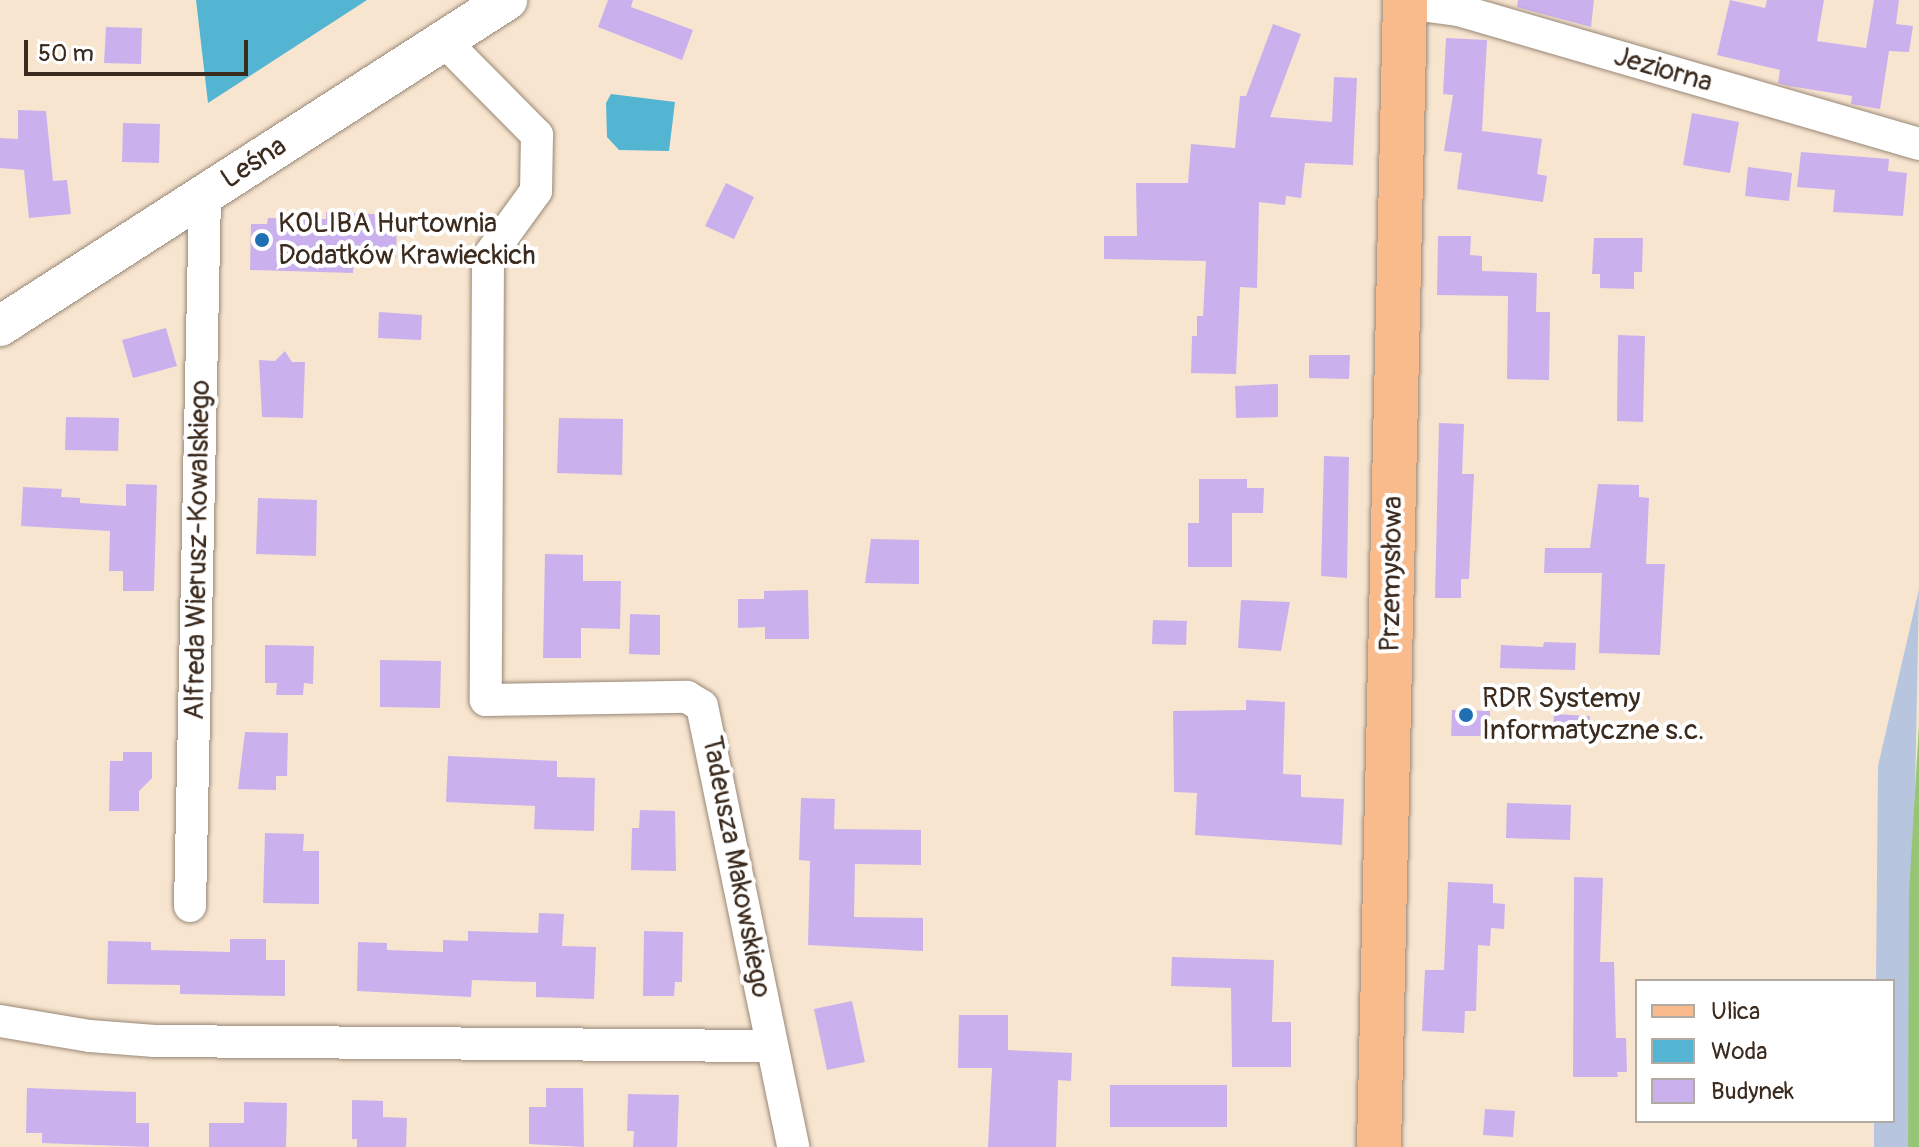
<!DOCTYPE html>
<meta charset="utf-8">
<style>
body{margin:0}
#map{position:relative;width:1919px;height:1147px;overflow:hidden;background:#f7e5d0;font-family:Pangolin,sans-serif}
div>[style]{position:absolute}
.industrial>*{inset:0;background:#b8c5de}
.green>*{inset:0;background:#96c675}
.water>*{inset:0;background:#54b5d2}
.building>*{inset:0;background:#cab1ee}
.roads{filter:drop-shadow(0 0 2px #987) drop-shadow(0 0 2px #987)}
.minor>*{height:32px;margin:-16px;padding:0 16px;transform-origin:16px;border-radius:16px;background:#fff}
.tertiary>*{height:40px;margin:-20px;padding:0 20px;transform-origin:20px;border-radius:20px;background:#fff}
.primary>*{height:44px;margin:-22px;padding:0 22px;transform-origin:22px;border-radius:22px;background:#fabb8c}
.dots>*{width:22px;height:22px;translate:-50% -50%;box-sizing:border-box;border:4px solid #fff;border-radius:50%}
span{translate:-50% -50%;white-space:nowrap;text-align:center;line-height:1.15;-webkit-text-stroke:8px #fff;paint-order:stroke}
.street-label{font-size:28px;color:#3b2a1e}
.poi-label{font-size:28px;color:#3b2a1e}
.left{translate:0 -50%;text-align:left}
.legend{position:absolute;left:1635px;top:979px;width:260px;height:144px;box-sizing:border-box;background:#fff;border:2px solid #b1aaa5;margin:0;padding:10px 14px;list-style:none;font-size:24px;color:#3b2a1e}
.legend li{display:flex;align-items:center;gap:16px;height:40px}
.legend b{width:40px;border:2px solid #b1aaa5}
.scale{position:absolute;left:24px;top:40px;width:224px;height:36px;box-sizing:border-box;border:4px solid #3b2a1e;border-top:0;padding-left:10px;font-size:24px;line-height:28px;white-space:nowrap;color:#3b2a1e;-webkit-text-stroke:6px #fff;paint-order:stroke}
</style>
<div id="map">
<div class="industrial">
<div style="clip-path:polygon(1919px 589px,1908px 1147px,1874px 1147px,1874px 1121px,1893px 1121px,1893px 981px,1876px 981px,1878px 766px)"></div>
</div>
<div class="green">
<div style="clip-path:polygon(1919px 725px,1919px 1147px,1908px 1147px,1909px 892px)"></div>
</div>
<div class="water">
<div style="clip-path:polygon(196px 0,367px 0,208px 103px)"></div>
<div style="clip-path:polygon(611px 94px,675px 102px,669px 151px,619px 150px,607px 137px,606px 103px)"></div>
</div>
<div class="building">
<div style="clip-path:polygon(608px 0,633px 0,631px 7px,693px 30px,682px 60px,598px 27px)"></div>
<div style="clip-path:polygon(1518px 0,1594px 0,1591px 27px,1517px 7px)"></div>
<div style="clip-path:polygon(1730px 0,1765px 8px,1767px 0,1824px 0,1817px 41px,1866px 48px,1874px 0,1899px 0,1896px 24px,1913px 26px,1909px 52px,1889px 51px,1880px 109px,1851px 104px,1852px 96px,1789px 86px,1778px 83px,1780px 70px,1717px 55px)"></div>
<div style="clip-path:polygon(1273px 24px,1301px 34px,1270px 117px,1332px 122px,1334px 77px,1357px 78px,1353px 165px,1305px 163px,1301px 198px,1286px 196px,1285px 205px,1259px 202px,1257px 288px,1240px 287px,1236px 374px,1191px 373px,1192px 336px,1197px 336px,1197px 316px,1203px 316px,1206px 261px,1104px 259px,1104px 236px,1137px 236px,1136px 183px,1188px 183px,1191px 144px,1235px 148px,1240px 96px,1246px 96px)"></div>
<div style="clip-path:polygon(106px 27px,142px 28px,141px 64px,104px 63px)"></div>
<div style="clip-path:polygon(1446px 38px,1487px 40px,1482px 131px,1542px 139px,1537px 174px,1547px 176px,1543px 202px,1457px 189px,1462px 153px,1444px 151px,1453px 95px,1443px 94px)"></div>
<div style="clip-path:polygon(18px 110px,46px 111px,53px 181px,67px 180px,71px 214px,29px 218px,24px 170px,0 168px,0 138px,18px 139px)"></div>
<div style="clip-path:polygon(1692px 113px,1739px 122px,1730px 173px,1683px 165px)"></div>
<div style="clip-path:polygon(123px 123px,160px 124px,159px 163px,122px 162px)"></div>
<div style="clip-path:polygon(1801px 152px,1889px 159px,1888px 171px,1907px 173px,1903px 216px,1833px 212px,1835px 190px,1797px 187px)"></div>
<div style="clip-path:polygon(1748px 167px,1792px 173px,1789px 201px,1745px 196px)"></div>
<div style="clip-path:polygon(726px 183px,754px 197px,734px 239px,705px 226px)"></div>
<div style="clip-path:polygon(326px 212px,397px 215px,396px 258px,354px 257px,353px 273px,250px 270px,251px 224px,267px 224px,268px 218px,326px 219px)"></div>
<div style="clip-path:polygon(1438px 236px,1471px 236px,1470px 255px,1482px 256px,1482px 271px,1537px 273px,1536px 312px,1550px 312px,1549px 380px,1507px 379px,1508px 296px,1437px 295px)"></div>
<div style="clip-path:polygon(1594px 238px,1643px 238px,1642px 272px,1634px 272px,1634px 289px,1600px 288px,1600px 274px,1592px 274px)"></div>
<div style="clip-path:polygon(379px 312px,422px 315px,421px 340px,378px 338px)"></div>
<div style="clip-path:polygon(166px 328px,177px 366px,133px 378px,122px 340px)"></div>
<div style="clip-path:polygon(1618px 335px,1645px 336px,1643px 422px,1617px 421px)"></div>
<div style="clip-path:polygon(285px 351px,292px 362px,305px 362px,303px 418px,262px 417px,259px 360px,275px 361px)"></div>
<div style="clip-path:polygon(1309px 355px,1350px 355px,1349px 379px,1309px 378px)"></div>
<div style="clip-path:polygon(1278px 384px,1278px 417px,1236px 418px,1235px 386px)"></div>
<div style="clip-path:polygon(66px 417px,119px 418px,118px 451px,65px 450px)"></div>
<div style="clip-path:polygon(559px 418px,623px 419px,622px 475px,557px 473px)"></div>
<div style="clip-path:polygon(1439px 423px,1464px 424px,1462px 474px,1474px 474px,1469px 579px,1461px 579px,1461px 598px,1435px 598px)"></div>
<div style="clip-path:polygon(1324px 456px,1349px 457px,1347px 578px,1321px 576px)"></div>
<div style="clip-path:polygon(1199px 479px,1247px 479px,1247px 488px,1264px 488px,1263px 513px,1232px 513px,1232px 567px,1188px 567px,1188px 523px,1199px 523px)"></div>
<div style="clip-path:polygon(126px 484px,157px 485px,154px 591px,123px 591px,123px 571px,109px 571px,110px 531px,21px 526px,23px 487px,62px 489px,61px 497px,80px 498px,80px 503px,126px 506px)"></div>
<div style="clip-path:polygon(1598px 484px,1639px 485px,1639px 497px,1649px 498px,1646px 564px,1665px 564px,1660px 655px,1599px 653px,1602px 573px,1544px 573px,1545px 548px,1590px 548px)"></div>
<div style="clip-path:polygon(258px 498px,317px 500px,316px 556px,256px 554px)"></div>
<div style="clip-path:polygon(871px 539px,919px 540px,919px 584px,865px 583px)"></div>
<div style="clip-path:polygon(545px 554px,583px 555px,583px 581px,621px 581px,620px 629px,581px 628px,581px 658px,543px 658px)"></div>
<div style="clip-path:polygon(808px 590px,809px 639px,765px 639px,765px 627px,738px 628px,738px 599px,764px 599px,764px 591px)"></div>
<div style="clip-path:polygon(1241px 600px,1290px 602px,1281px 651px,1238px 648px)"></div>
<div style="clip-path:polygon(630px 614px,660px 615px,660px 655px,629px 654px)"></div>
<div style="clip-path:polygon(1153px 620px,1187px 621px,1186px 645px,1152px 644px)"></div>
<div style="clip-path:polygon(1544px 642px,1576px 643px,1575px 670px,1500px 668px,1501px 645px,1543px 647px)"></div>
<div style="clip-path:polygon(265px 645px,314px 646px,313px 684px,304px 683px,303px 695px,276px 695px,277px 683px,265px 683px)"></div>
<div style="clip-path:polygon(380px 660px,441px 661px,440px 708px,380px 707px)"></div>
<div style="clip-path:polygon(1246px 700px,1285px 702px,1283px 774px,1301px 775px,1301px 797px,1344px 799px,1342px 845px,1195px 835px,1197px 793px,1174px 792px,1173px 711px,1246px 710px)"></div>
<div style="clip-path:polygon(1452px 710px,1490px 711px,1490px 736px,1451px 736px)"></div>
<div style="clip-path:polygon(1554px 714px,1590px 716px,1588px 740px,1553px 738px)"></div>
<div style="clip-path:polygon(245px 732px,288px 733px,287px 776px,276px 776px,276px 790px,238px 789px)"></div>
<div style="clip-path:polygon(123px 752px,152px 752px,152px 778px,139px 791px,139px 811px,109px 811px,110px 761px,123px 761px)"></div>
<div style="clip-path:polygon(448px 756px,557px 761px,557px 777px,595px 778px,594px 831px,534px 829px,535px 806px,446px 802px)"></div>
<div style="clip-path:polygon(801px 798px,835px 799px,834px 829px,921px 830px,921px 865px,855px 864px,854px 917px,923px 918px,923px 951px,808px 945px,810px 861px,799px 860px)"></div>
<div style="clip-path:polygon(1507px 803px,1571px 805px,1570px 840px,1506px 838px)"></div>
<div style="clip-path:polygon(640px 810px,675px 811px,676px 871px,631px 870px,632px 828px,639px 828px)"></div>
<div style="clip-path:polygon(265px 833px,304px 834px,303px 851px,319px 851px,319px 904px,263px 903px)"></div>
<div style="clip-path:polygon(1574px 877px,1603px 878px,1600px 962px,1614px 962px,1616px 1038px,1626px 1038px,1627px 1072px,1617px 1072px,1618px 1077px,1573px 1077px)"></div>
<div style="clip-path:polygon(1448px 882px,1493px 884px,1493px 903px,1505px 904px,1504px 929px,1491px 928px,1490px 946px,1478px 945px,1476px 1011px,1465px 1011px,1464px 1033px,1422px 1031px,1425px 970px,1444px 970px)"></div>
<div style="clip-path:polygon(539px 913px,564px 914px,562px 946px,596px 947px,594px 999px,536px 997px,536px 982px,472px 980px,471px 997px,357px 991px,358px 942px,387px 943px,387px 950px,443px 952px,443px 940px,468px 941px,468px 931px,538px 933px)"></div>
<div style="clip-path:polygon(644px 931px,683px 932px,682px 982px,675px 982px,674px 996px,643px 996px)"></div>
<div style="clip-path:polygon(230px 939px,266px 939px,266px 960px,285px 960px,285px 996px,180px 994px,180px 985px,107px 984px,108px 941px,151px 942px,151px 950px,230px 952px)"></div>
<div style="clip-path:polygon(1172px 957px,1274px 960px,1272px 1022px,1291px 1022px,1291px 1067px,1232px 1067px,1231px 988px,1171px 986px)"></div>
<div style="clip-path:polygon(852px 1001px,865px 1062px,827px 1070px,814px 1009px)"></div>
<div style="clip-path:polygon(959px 1015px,1008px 1015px,1008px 1050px,1072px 1053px,1071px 1081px,1058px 1080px,1056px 1147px,988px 1147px,992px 1068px,958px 1068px)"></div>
<div style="clip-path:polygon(1110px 1085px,1227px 1085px,1227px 1127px,1110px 1127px)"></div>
<div style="clip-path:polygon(27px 1088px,136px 1092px,136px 1123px,149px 1123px,149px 1147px,42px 1143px,42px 1133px,26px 1133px)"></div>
<div style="clip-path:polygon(546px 1088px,583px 1088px,584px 1147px,529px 1144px,529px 1107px,546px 1107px)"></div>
<div style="clip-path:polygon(628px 1094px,679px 1095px,677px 1147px,633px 1147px,634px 1131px,627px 1131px)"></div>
<div style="clip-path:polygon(352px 1100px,383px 1101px,383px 1117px,407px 1118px,406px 1147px,357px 1147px,357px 1139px,352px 1139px)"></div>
<div style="clip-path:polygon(244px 1102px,287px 1103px,286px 1147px,209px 1147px,209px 1123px,244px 1123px)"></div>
<div style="clip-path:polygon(1485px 1109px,1515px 1111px,1513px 1137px,1483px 1135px)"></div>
</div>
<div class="roads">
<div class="minor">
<div style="left:1405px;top:3px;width:53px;rotate:7.5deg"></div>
<div style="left:1458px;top:10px;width:480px;rotate:16.2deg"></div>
<div style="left:443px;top:40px;width:134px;rotate:45.3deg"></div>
<div style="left:537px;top:135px;width:56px;rotate:91deg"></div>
<div style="left:536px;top:191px;width:82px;rotate:126deg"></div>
<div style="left:488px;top:257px;width:443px;rotate:90.3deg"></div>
<div style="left:486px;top:700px;width:201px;rotate:-0.9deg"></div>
<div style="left:687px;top:697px;width:17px;rotate:31deg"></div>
<div style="left:702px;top:706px;width:450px;rotate:78.3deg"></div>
<div style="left:190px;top:906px;width:712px;rotate:-88.79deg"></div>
<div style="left:0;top:1021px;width:91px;rotate:9.5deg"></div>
<div style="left:90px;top:1036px;width:65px;rotate:4.4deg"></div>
<div style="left:155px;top:1041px;width:614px;rotate:0.47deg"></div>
</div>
<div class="tertiary">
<div style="left:0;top:326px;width:603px;rotate:-32.74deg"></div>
</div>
<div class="primary">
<div style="left:1379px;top:1147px;width:1147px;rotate:-88.7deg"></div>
</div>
</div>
<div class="dots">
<div style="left:262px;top:240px;background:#1f6fb2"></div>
<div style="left:1466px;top:715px;background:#1f6fb2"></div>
</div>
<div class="street-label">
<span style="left:1663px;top:70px;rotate:16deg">Jeziorna</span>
<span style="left:254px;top:163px;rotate:-33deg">Leśna</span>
<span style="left:198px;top:550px;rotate:-89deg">Alfreda Wierusz-Kowalskiego</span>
<span style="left:1392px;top:574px;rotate:-89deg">Przemysłowa</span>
<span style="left:736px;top:867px;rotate:79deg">Tadeusza Makowskiego</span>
</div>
<div class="poi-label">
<span class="left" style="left:278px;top:240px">KOLIBA Hurtownia<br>Dodatków Krawieckich</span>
<span class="left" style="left:1482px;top:715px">RDR Systemy<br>Informatyczne s.c.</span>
</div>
<ul class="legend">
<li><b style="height:10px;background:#fabb8c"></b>Ulica</li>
<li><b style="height:22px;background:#54b5d2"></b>Woda</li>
<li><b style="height:22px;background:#cab1ee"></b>Budynek</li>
</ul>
<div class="scale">50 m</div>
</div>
